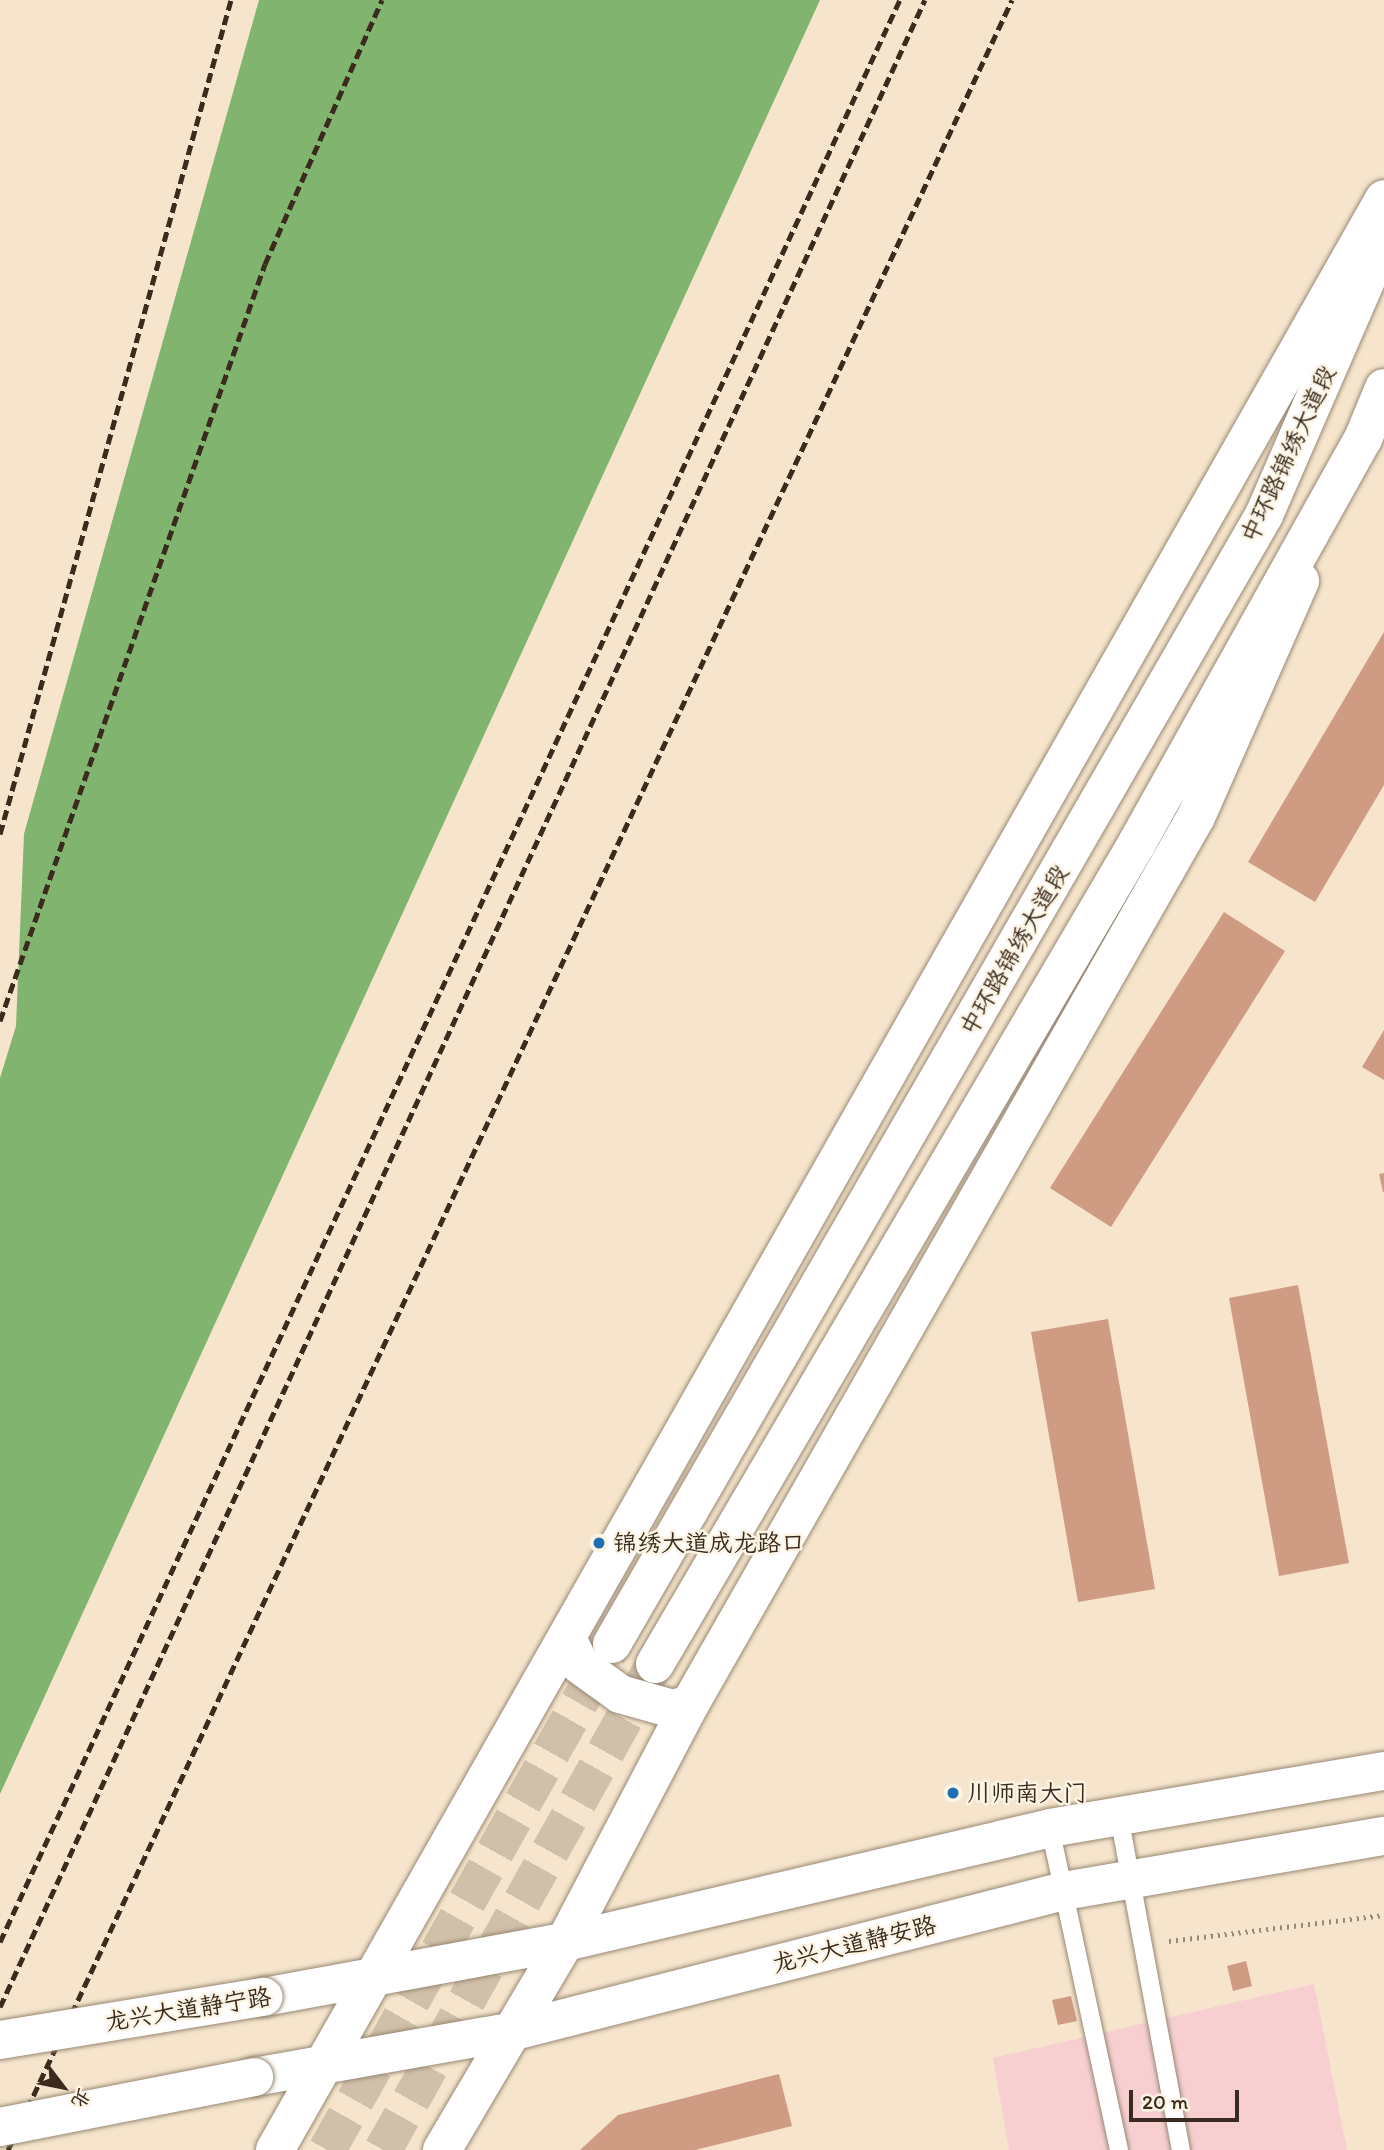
<!DOCTYPE html>
<meta charset="utf-8">
<style>
body{margin:0}
#map{position:relative;width:1384px;height:2150px;overflow:hidden;background:#f6e5cc;font-family:Itim,"LXGW WenKai TC",sans-serif}
div>[style]{position:absolute}
.built>*{inset:0;background:#f7cfd1}
.forest>*{inset:0;background:#80b46f}
.building>*{inset:0;background:#cf9b83}
.primary-tunnel>*{height:38px;margin-top:-19px;transform-origin:0;background:repeating-linear-gradient(90deg,#d1c0a9 0 38px,transparent 0 57px)}
.path>*{height:4.5px;margin-top:-2.25px;transform-origin:0;background:repeating-linear-gradient(90deg,#988875 0 2px,transparent 0 7px)}
.roads{filter:drop-shadow(0 0 2px #988875) drop-shadow(0 0 2px #988875)}
.service>*{height:18px;margin:-9px;padding:0 9px;transform-origin:9px;border-radius:9px;background:#fff}
.secondary>*{height:38px;margin:-19px;padding:0 19px;transform-origin:19px;border-radius:19px;background:#fff}
.primary>*{height:38px;margin:-19px;padding:0 19px;transform-origin:19px;border-radius:19px;background:#fff}
.rail>*{height:5px;margin-top:-2.5px;transform-origin:0;background:repeating-linear-gradient(90deg,#3b2a1e 0 10px,transparent 0 15px)}
.bridges{filter:drop-shadow(0 0 2px #988875) drop-shadow(0 0 2px #988875)}
.primary-bridge>*{height:38px;margin:-19px;padding:0 19px;transform-origin:19px;border-radius:19px;background:#fff}
.dots>*{width:19px;height:19px;translate:-50% -50%;box-sizing:border-box;border:4px solid #fcf5e5;border-radius:50%}
span{translate:-50% -50%;white-space:nowrap;text-align:center;line-height:1.15;-webkit-text-stroke:5px #fcf5e5;paint-order:stroke}
.street-label{font-size:24px;color:#3b2a1e}
.poi-label{font-size:24px;color:#3b2a1e}
.left{translate:0 -50%;text-align:left}
.north{position:absolute;left:28px;top:2052px;width:70px;height:70px;-webkit-text-stroke:5px #fcf5e5;paint-order:stroke;rotate:122deg;font-size:19px;font-weight:700;line-height:28px;text-align:center;color:#3b2a1e}
.north::after{content:'';display:block;margin:auto;width:24px;height:32px;background:#3b2a1e;clip-path:polygon(50% 0,100% 100%,50% 72%,0 100%)}
.scale{position:absolute;left:1129px;top:2090px;width:110px;height:32px;box-sizing:border-box;border:4px solid #3b2a1e;border-top:0;padding-left:9px;font-size:21px;line-height:24px;white-space:nowrap;color:#3b2a1e;-webkit-text-stroke:5px #fcf5e5;paint-order:stroke}
</style>
<div id="map">
<div class="built">
<div style="clip-path:polygon(1314px 1984px,1347px 2150px,1009px 2150px,993px 2058px)"></div>
</div>
<div class="forest">
<div style="clip-path:polygon(259px 0,820px 0,0 1794px,0 1078px,16px 1026px,24px 834px)"></div>
</div>
<div class="building">
<div style="clip-path:polygon(1384px 632px,1384px 785px,1315px 902px,1248px 862px)"></div>
<div style="clip-path:polygon(1224px 912px,1285px 951px,1111px 1227px,1050px 1188px)"></div>
<div style="clip-path:polygon(1384px 1030px,1384px 1080px,1362px 1067px)"></div>
<div style="clip-path:polygon(1384px 1173px,1384px 1192px,1383px 1192px,1379px 1174px)"></div>
<div style="clip-path:polygon(1298px 1285px,1349px 1563px,1279px 1576px,1229px 1298px)"></div>
<div style="clip-path:polygon(1108px 1319px,1155px 1589px,1078px 1602px,1031px 1332px)"></div>
<div style="clip-path:polygon(1246px 1961px,1252px 1986px,1233px 1991px,1227px 1966px)"></div>
<div style="clip-path:polygon(1071px 1996px,1077px 2021px,1058px 2025px,1052px 2000px)"></div>
<div style="clip-path:polygon(779px 2074px,792px 2126px,695px 2150px,580px 2150px,618px 2115px)"></div>
</div>
<div class="primary-tunnel">
<div style="left:327px;top:2150px;width:579px;rotate:-60.6deg"></div>
<div style="left:383px;top:2150px;width:551px;rotate:-60.78deg"></div>
</div>
<div class="path">
<div style="left:1169px;top:1941px;width:217px;rotate:-6.9deg"></div>
</div>
<div class="roads">
<div class="service">
<div style="left:1119px;top:1816px;width:340px;rotate:79.5deg"></div>
<div style="left:1050px;top:1828px;width:329px;rotate:77.9deg"></div>
</div>
<div class="secondary">
<div style="left:567px;top:1638px;width:30px;rotate:64deg"></div>
<div style="left:580px;top:1665px;width:49px;rotate:35.9deg"></div>
<div style="left:620px;top:1694px;width:55px;rotate:15.8deg"></div>
<div style="left:673px;top:1709px;width:18px;rotate:-16deg"></div>
<div style="left:275px;top:2150px;width:2244px;rotate:-60.38deg"></div>
<div style="left:442px;top:2150px;width:242px;rotate:-59.4deg"></div>
<div style="left:565px;top:1942px;width:269px;rotate:-62.3deg"></div>
<div style="left:690px;top:1704px;width:1021px;rotate:-60.3deg"></div>
<div style="left:1196px;top:817px;width:258px;rotate:-66.2deg"></div>
</div>
<div class="primary">
<div style="left:612px;top:1644px;width:1304px;rotate:-59.99deg"></div>
<div style="left:1264px;top:515px;width:301px;rotate:-66.5deg"></div>
<div style="left:655px;top:1664px;width:952px;rotate:-59.58deg"></div>
<div style="left:1137px;top:843px;width:463px;rotate:-60.8deg"></div>
<div style="left:1363px;top:439px;width:55px;rotate:-67.6deg"></div>
<div style="left:264px;top:1997px;width:306px;rotate:-10.4deg"></div>
<div style="left:565px;top:1942px;width:498px;rotate:-13.2deg"></div>
<div style="left:1050px;top:1828px;width:339px;rotate:-9.7deg"></div>
<div style="left:254px;top:2077px;width:264px;rotate:-10deg"></div>
<div style="left:514px;top:2031px;width:568px;rotate:-14.28deg"></div>
<div style="left:1064px;top:1891px;width:325px;rotate:-9.8deg"></div>
</div>
</div>
<div class="rail">
<div style="left:0;top:834px;width:865px;rotate:-74.52deg"></div>
<div style="left:0;top:1021px;width:802px;rotate:-70.71deg"></div>
<div style="left:265px;top:264px;width:289px;rotate:-66.1deg"></div>
<div style="left:0;top:1942px;width:2140px;rotate:-65.14deg"></div>
<div style="left:0;top:2007px;width:2210px;rotate:-65.26deg"></div>
<div style="left:8px;top:2150px;width:2373px;rotate:-64.97deg"></div>
</div>
<div class="bridges">
<div class="primary-bridge">
<div style="left:0;top:2040px;width:267px;rotate:-9.3deg"></div>
<div style="left:0;top:2127px;width:259px;rotate:-11.1deg"></div>
</div>
</div>
<div class="dots">
<div style="left:599px;top:1543px;background:#1f6fb2"></div>
<div style="left:953px;top:1793px;background:#1f6fb2"></div>
</div>
<div class="street-label">
<span style="left:1288px;top:454px;rotate:-65deg">中环路锦绣大道段</span>
<span style="left:1014px;top:950px;rotate:-60deg">中环路锦绣大道段</span>
<span style="left:854px;top:1944px;rotate:-14deg">龙兴大道静安路</span>
<span style="left:188px;top:2009px;rotate:-9deg">龙兴大道静宁路</span>
</div>
<div class="poi-label">
<span class="left" style="left:613px;top:1543px">锦绣大道成龙路口</span>
<span class="left" style="left:967px;top:1793px">川师南大门</span>
</div>
<div class="north">北</div>
<div class="scale">20 m</div>
</div>
